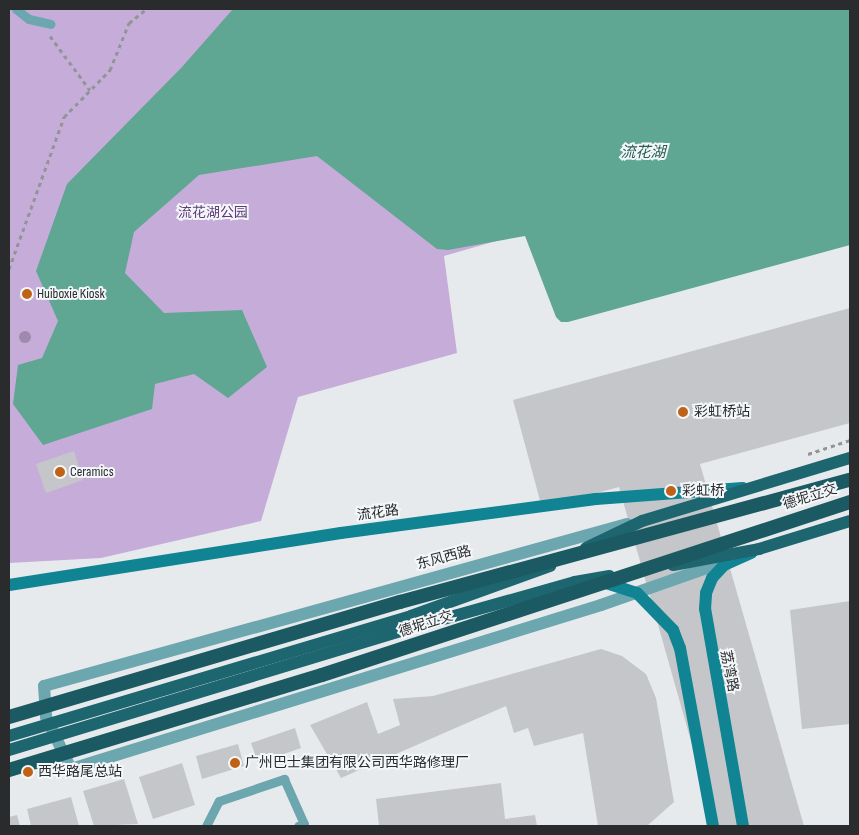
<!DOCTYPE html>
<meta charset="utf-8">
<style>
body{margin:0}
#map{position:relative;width:859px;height:835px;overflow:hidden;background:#e7eaec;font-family:"Sofia Sans Condensed","Noto Sans SC",sans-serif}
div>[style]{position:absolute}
.green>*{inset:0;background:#c6acd9}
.water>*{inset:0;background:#5fa693}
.building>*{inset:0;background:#c5c6c9}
.path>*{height:3px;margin-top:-1.5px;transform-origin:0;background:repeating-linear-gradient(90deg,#929496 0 4px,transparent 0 8px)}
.service>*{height:9px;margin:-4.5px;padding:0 4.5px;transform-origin:4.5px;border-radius:4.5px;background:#6ca6af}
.minor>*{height:12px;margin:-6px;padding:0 6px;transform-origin:6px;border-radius:6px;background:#6ca6af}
.secondary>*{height:12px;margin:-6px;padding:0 6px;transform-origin:6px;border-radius:6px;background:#108493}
.primary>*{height:12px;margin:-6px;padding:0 6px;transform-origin:6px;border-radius:6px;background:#1d6670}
.trunk>*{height:14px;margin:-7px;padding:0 7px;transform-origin:7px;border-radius:7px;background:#1b5a62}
.trees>*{width:12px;height:12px;margin:-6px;border-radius:50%;background:#9d8aad}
.dots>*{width:14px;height:14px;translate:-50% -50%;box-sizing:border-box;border:2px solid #f4f7fa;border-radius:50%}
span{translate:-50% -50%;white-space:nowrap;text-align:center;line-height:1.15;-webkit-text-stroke:4px #f4f7fa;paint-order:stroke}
.park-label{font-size:14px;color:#603b79}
.poi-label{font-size:14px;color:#2a2b2c}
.left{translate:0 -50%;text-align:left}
.street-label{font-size:14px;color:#2a2b2c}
.water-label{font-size:15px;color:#266052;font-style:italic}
.frame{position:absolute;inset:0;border:10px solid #2a2b2c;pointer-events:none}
</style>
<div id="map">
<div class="green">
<div style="clip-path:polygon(9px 9px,850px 9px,545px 227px,444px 256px,457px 353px,298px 397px,261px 521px,101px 558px,9px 563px)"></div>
</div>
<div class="water">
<div style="clip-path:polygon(233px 9px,850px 9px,850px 245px,568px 322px,561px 322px,556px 317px,525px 236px,448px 250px,437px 249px,317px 156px,199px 175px,134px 232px,125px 273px,164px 313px,242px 310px,267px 367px,228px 398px,194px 374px,155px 384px,152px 409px,43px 445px,13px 404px,18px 365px,42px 358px,58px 321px,36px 271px,67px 184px,182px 67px)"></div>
</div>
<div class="building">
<div style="clip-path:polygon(21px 288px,34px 289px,32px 300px,19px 298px)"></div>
<div style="clip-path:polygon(850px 308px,850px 423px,700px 464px,804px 826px,715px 826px,619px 487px,542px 508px,513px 400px)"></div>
<div style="clip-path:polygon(74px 451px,83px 480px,46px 493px,36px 464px)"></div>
<div style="clip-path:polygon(850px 601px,850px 724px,802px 729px,790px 610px)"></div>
<div style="clip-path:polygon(601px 649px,622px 656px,646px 674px,656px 698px,674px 802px,647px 826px,598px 826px,583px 733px,534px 746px,528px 728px,514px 733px,506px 706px,341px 778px,310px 725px,367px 702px,378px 734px,400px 725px,393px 699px,433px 696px)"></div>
<div style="clip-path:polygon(295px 728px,301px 748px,258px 763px,251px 743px)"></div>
<div style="clip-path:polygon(238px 744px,244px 766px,202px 779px,196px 756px)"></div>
<div style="clip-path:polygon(182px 763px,195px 805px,153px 819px,139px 777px)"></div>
<div style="clip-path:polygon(124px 779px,138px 824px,94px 826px,83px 791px)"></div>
<div style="clip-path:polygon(501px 783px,505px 819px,535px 815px,537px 826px,379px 826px,376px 799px)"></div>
<div style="clip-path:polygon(71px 797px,79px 826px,31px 826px,27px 809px)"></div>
<div style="clip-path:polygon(17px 815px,20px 826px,9px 826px,9px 817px)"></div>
</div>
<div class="path">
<div style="left:50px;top:36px;width:67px;rotate:53.5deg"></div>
<div style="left:9px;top:269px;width:162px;rotate:-70.1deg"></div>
<div style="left:64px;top:117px;width:66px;rotate:-45.6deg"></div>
<div style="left:110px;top:70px;width:51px;rotate:-68deg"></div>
<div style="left:129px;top:23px;width:22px;rotate:-39deg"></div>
<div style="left:808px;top:454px;width:44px;rotate:-18.4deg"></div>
</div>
<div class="service">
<div style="left:16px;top:9px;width:16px;rotate:38deg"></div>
<div style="left:29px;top:19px;width:22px;rotate:13deg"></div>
<div style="left:206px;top:826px;width:28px;rotate:-63deg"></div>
<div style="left:219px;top:801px;width:69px;rotate:-18.7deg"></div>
<div style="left:284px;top:779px;width:49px;rotate:66deg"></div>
<div style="left:304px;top:824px;width:6px;rotate:162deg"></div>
</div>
<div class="minor">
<div style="left:627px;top:524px;width:605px;rotate:164.47deg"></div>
<div style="left:44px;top:686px;width:31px;rotate:86deg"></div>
<div style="left:46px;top:717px;width:58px;rotate:64.3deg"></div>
<div style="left:71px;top:769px;width:555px;rotate:-17.19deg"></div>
<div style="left:601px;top:605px;width:139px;rotate:-19.3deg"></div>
</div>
<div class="secondary">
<div style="left:603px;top:582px;width:36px;rotate:18deg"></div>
<div style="left:637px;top:593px;width:52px;rotate:45.8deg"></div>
<div style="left:673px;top:630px;width:19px;rotate:69deg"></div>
<div style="left:680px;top:648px;width:181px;rotate:79.5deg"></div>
<div style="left:9px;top:585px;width:336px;rotate:-8.9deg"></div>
<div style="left:341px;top:533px;width:257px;rotate:-7.6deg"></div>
<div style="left:596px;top:499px;width:147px;rotate:-4.3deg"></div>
<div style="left:743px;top:826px;width:220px;rotate:-99.9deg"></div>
<div style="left:705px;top:609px;width:16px;rotate:-86deg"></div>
<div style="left:706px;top:593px;width:16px;rotate:-68deg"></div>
<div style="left:712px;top:578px;width:18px;rotate:-47deg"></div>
<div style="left:724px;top:565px;width:30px;rotate:-24deg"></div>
</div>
<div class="primary">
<div style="left:586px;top:548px;width:62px;rotate:-25.7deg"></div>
<div style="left:642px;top:521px;width:217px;rotate:-16.9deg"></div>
<div style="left:673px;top:565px;width:87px;rotate:-10.5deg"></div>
<div style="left:759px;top:549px;width:95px;rotate:-17.1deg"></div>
<div style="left:9px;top:736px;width:420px;rotate:-16.6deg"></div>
<div style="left:411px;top:616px;width:148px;rotate:-19.8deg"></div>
<div style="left:9px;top:750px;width:424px;rotate:-16.9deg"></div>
<div style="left:415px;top:627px;width:166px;rotate:-15.7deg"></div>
<div style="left:575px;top:582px;width:35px;rotate:-10deg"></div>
</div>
<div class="trunk">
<div style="left:9px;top:717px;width:408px;rotate:-16.4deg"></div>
<div style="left:400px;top:602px;width:466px;rotate:-15.2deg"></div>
<div style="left:9px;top:770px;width:327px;rotate:-16.9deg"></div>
<div style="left:322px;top:675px;width:556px;rotate:-18.14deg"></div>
</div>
<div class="trees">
<div style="left:25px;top:337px"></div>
</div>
<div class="dots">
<div style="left:27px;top:294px;background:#bf6117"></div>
<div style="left:683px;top:412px;background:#bf6117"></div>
<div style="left:60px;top:472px;background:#bf6117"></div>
<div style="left:671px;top:491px;background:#bf6117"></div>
<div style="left:235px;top:763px;background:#bf6117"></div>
<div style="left:28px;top:772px;background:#bf6117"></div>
</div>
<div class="park-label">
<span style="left:213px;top:213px">流花湖公园</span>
</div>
<div class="poi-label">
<span class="left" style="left:37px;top:294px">Huiboxie Kiosk</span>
<span class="left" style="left:694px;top:412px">彩虹桥站</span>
<span class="left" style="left:70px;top:472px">Ceramics</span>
<span class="left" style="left:682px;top:491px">彩虹桥</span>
<span class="left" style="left:245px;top:763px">广州巴士集团有限公司西华路修理厂</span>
<span class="left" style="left:38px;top:772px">西华路尾总站</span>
</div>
<div class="street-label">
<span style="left:810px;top:497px;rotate:-17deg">德坭立交</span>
<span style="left:378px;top:513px;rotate:-8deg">流花路</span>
<span style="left:444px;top:558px;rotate:-15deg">东风西路</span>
<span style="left:426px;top:624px;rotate:-18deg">德坭立交</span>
<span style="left:729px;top:671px;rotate:79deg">荔湾路</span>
</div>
<div class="water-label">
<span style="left:643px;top:153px">流花湖</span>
</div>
<div class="frame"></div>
</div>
